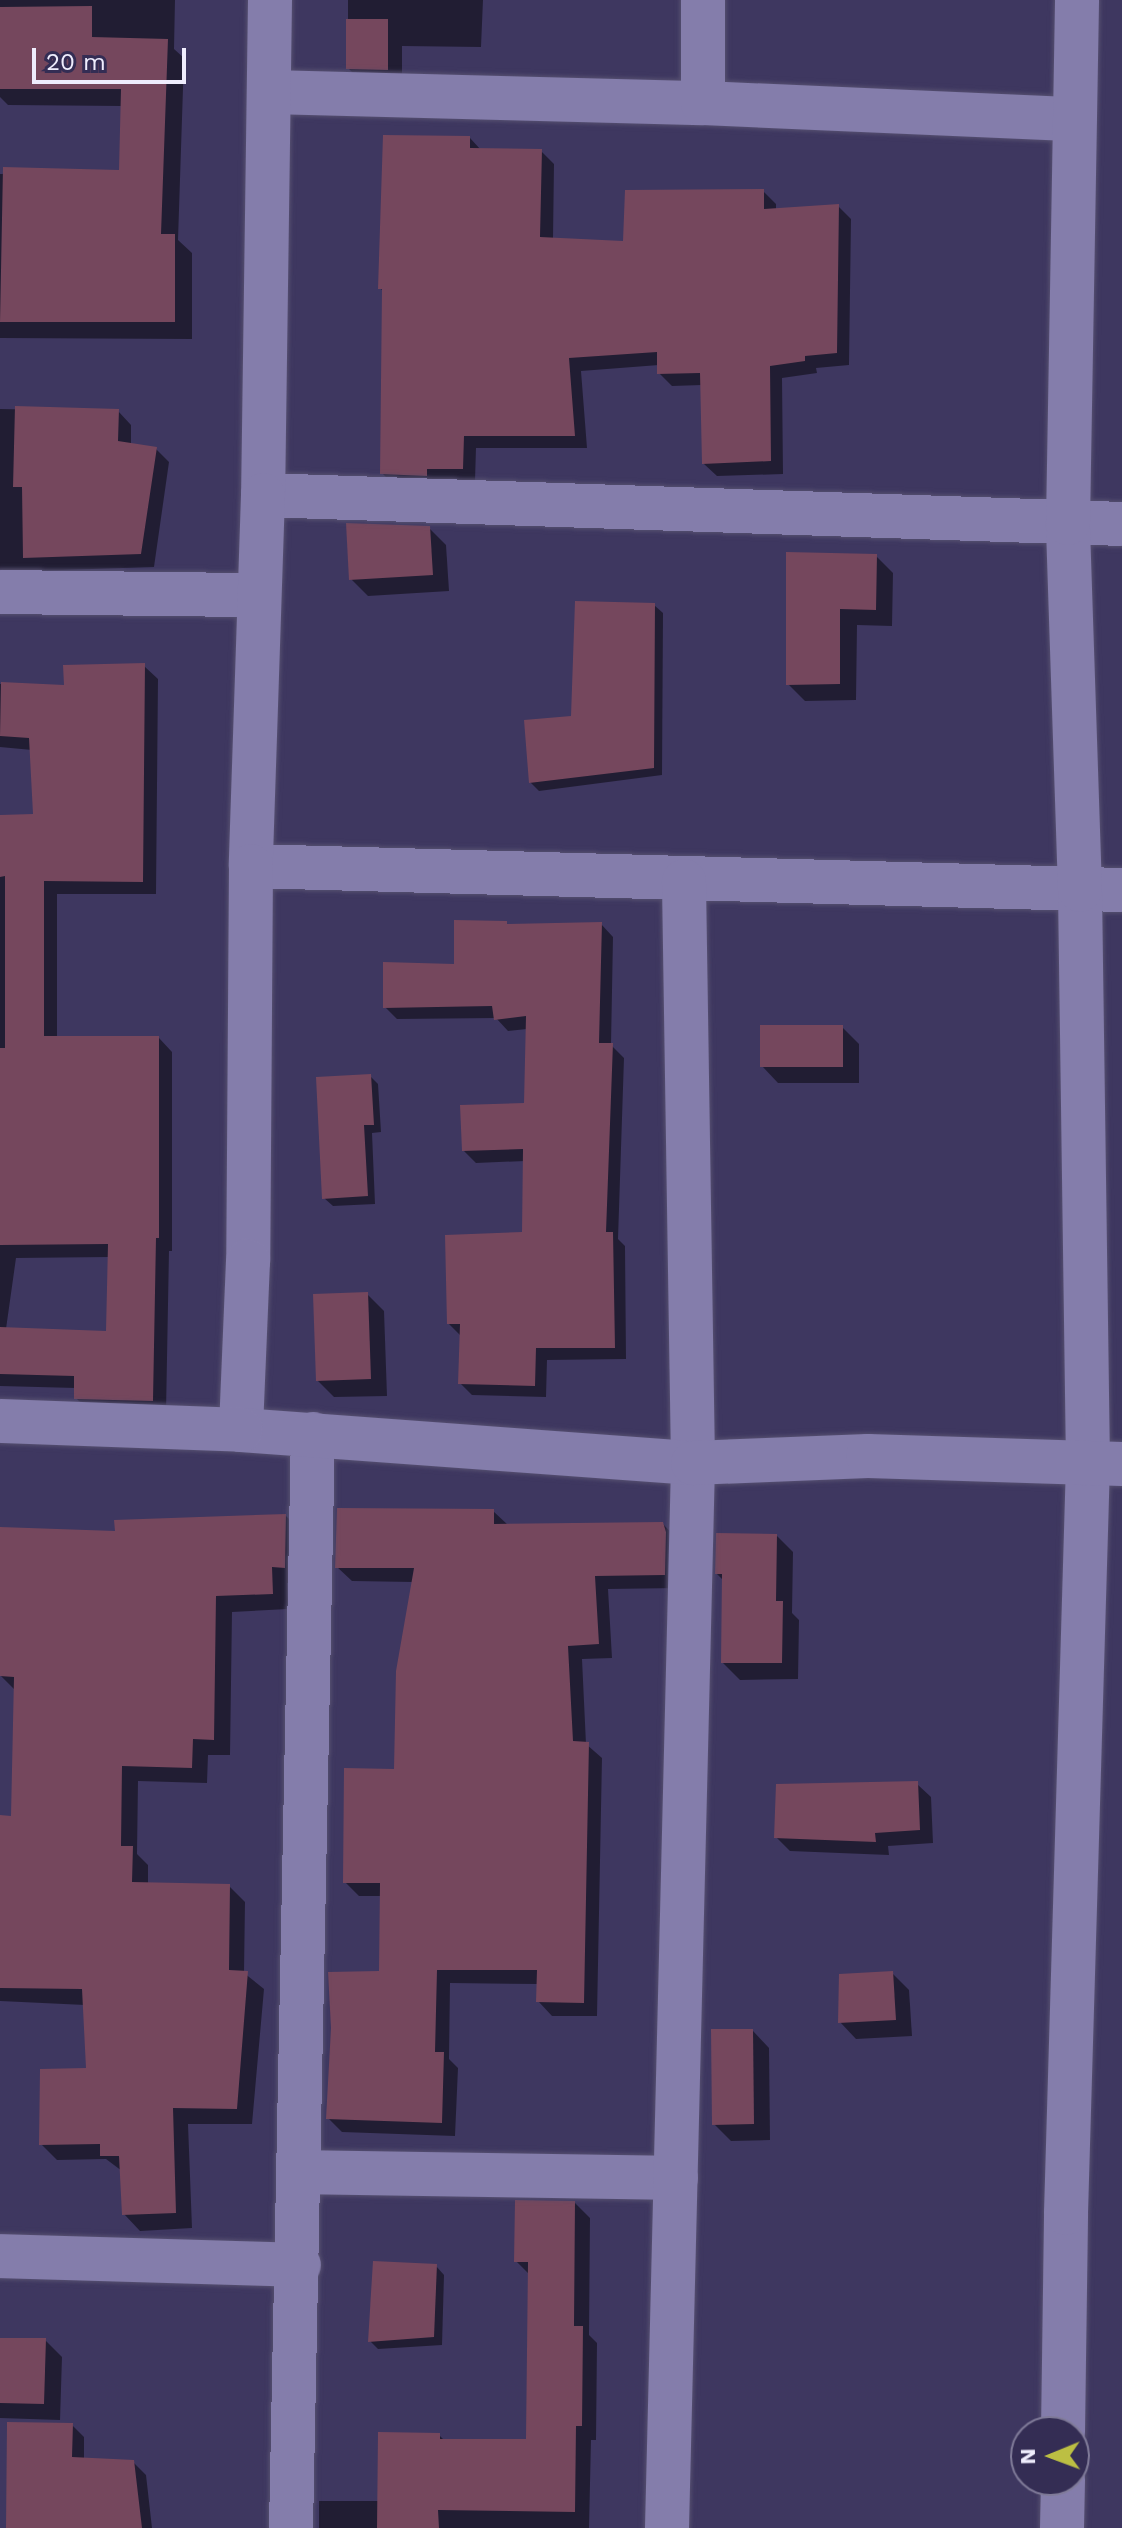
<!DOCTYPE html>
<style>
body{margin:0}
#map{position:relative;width:1122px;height:2528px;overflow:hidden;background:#3e3760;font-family:"Work Sans",sans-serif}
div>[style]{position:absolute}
.shadow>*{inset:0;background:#0007}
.building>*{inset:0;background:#75475d}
.roads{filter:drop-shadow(0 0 2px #565070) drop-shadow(0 0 2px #565070)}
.minor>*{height:44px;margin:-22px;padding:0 22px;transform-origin:22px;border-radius:22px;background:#847dab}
.tertiary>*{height:44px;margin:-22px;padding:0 22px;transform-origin:22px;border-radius:22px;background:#847dab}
span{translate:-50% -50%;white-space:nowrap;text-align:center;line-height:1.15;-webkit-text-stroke:7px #342d54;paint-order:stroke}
.north{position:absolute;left:1010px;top:2416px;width:80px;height:80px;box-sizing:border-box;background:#342d54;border:2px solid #7f7a98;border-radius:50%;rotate:269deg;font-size:22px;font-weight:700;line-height:32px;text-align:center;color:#efedfd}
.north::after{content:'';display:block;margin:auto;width:28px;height:36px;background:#bcbf43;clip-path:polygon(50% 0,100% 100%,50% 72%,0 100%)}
.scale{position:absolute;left:32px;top:48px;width:154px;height:36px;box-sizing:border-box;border:4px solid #efedfd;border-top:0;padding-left:10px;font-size:24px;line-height:28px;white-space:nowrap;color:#efedfd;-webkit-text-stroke:6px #342d54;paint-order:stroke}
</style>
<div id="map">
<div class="shadow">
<div style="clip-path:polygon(0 0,175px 0,174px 49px,184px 58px,178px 240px,192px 253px,192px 339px,0 338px,0 174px,121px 172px,122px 106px,8px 105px,0 97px)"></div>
<div style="clip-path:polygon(348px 0,483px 0,481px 47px,402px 46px,402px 84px,363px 83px,348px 68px)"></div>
<div style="clip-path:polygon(470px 138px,481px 150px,541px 151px,554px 164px,553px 239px,625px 243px,763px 191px,776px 204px,776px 210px,838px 206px,851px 219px,849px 365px,816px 368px,817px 373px,782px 378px,783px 474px,717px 476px,704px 464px,702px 385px,672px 386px,659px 373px,659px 365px,581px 371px,587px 448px,476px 448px,475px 481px,395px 486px,382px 473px,384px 292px,380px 288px)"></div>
<div style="clip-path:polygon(0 409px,118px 411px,131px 425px,131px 445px,156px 449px,169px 462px,154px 567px,0 572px)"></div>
<div style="clip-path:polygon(429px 528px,446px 545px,449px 591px,368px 596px,351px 579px)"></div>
<div style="clip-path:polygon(876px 556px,893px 573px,892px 626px,857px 625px,856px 700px,805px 701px,788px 684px)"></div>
<div style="clip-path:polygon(654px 605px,663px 613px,662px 775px,539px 791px,530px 782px)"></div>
<div style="clip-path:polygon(evenodd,144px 666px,158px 679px,156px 894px,57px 894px,57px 1038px,159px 1038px,172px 1052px,172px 1251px,169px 1251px,166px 1413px,89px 1411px,76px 1398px,76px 1388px,0 1386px,0 817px,35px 816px,32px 750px,0 747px,0 684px,66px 687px,144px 666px,110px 1257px,108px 1333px,6px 1329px,16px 1258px,110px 1257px)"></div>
<div style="clip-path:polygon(506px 923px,510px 926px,601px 924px,613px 937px,611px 1045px,624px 1058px,618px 1239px,625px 1246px,626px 1359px,547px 1360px,546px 1397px,472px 1395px,460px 1383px,461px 1336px,449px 1324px,524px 1234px,525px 1161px,476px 1163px,464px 1151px,526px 1105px,527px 1029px,508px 1031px,496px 1018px,397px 1019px,385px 1007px,456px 966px)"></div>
<div style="clip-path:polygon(842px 1027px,859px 1044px,859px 1083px,778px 1083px,762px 1066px)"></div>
<div style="clip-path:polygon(370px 1076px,378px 1084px,381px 1132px,372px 1133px,375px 1204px,333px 1206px,324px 1198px)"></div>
<div style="clip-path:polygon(367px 1294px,384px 1311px,387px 1396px,334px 1397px,317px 1380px)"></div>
<div style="clip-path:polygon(493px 1511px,508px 1525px,663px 1524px,677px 1539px,679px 1588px,608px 1589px,612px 1658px,582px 1659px,586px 1744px,602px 1758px,597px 2016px,552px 2016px,538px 2001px,538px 1984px,450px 1983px,449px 2059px,458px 2068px,455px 2136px,342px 2132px,328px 2118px,381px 1973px,382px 1896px,359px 1896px,345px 1882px,396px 1771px,413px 1582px,352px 1581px,337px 1567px)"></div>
<div style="clip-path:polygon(286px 1516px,302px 1532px,301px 1583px,287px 1583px,288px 1609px,232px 1612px,230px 1755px,208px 1755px,207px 1783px,138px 1781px,137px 1854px,148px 1865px,148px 1885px,229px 1886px,245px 1902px,244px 1973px,264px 1989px,252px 2124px,188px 2124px,192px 2228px,140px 2231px,124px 2214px,122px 2171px,106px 2159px,57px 2160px,41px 2144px,88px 2070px,85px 2005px,0 2001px,0 1817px,13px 1818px,15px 1690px,1px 1676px)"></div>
<div style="clip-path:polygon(776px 1535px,793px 1552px,792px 1613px,799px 1620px,798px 1679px,740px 1680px,723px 1663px,724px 1581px,717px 1574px)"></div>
<div style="clip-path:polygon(917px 1784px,931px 1797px,933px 1843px,888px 1846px,889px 1855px,790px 1851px,776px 1837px)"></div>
<div style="clip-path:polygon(892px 1973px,909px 1990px,912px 2036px,856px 2039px,840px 2022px)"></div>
<div style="clip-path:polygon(753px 2031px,769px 2048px,770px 2140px,731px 2141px,714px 2124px)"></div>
<div style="clip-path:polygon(575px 2203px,590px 2218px,589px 2335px,597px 2343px,596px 2440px,591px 2440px,589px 2528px,319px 2528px,319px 2501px,379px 2501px,439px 2435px,445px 2441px,528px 2441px,530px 2275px,516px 2261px)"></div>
<div style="clip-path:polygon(436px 2266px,444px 2275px,442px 2345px,378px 2349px,370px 2341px)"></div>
<div style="clip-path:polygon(0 2340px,45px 2340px,62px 2357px,60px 2420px,0 2418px)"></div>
<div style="clip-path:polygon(72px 2425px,84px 2437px,84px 2459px,133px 2462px,146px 2475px,152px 2528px,8px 2528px)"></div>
</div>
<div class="building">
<div style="clip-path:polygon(92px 6px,92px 37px,168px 39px,161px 234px,175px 234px,175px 322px,0 322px,3px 167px,119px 170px,121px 89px,0 89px,0 7px)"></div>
<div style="clip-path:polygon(346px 19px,388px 19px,388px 70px,346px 69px)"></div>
<div style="clip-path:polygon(383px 135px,470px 136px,470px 148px,542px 149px,540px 237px,623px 241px,625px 190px,764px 189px,764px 209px,839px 204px,837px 353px,805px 356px,805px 361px,770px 366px,771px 461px,702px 464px,700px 373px,657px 374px,657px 352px,569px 358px,575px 436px,464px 436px,463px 469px,427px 469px,427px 476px,380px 474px,382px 289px,378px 289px)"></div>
<div style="clip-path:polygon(15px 406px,119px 409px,118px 441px,157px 447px,141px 554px,23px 558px,22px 487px,13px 487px)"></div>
<div style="clip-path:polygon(346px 523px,430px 526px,433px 575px,349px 580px)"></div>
<div style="clip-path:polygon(786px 552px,877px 554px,876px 610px,840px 609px,840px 684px,786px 685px)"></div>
<div style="clip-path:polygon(575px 601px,655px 603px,654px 768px,529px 783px,524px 720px,571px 716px)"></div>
<div style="clip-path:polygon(145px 663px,143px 882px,44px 881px,44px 1036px,159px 1036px,159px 1238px,156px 1238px,153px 1401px,74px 1399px,74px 1376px,0 1374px,0 1327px,106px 1331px,108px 1244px,0 1245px,0 1048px,5px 1048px,5px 876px,0 877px,0 815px,33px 814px,29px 738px,0 736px,1px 682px,64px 685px,63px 665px)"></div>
<div style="clip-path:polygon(454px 920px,507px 921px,507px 924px,602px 922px,599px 1043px,613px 1043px,606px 1232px,613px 1232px,615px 1348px,536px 1348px,535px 1386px,458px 1384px,460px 1324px,447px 1324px,445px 1235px,522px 1232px,523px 1149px,462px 1151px,460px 1105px,524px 1103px,526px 1016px,494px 1020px,492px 1006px,383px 1008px,383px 962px,454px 964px)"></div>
<div style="clip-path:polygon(760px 1025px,843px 1025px,843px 1067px,760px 1067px)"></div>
<div style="clip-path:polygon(371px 1074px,374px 1125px,364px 1125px,368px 1196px,322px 1199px,316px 1077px)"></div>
<div style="clip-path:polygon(368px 1292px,371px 1379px,316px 1381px,313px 1294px)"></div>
<div style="clip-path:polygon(337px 1508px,494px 1509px,494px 1524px,663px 1522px,666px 1532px,665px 1575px,595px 1576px,599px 1644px,568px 1646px,573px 1741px,589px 1742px,584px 2003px,536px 2002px,537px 1970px,437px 1970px,435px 2052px,444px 2052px,442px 2123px,326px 2119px,331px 2028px,328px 1972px,379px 1971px,380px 1883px,343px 1883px,344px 1768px,394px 1769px,396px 1671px,414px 1568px,335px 1568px)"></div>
<div style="clip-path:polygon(286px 1514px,285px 1568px,272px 1567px,273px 1594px,216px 1596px,214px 1740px,193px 1739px,192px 1768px,122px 1766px,121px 1846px,133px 1846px,132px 1882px,230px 1884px,229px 1970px,248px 1971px,237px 2109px,173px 2108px,176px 2213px,122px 2215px,119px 2156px,100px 2156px,100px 2144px,39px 2145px,40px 2069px,86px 2068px,82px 1989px,0 1988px,0 1815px,11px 1816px,14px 1677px,0 1676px,0 1527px,115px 1531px,114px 1520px)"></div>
<div style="clip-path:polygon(716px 1533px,777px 1534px,776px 1601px,783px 1601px,782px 1663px,721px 1663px,722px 1574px,715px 1574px)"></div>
<div style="clip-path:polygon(918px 1781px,920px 1830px,875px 1833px,876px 1842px,774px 1838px,776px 1784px)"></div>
<div style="clip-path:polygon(893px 1971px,896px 2020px,838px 2023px,839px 1974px)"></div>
<div style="clip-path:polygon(711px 2029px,753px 2029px,754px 2124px,712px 2125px)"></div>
<div style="clip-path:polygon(515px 2200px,575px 2201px,574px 2326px,583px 2326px,582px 2426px,576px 2426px,575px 2512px,438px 2510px,439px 2528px,377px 2528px,378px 2432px,440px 2433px,440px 2439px,526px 2439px,528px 2262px,514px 2262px)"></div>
<div style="clip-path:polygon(373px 2261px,437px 2264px,434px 2337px,368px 2342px)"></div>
<div style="clip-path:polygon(0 2338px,46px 2338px,44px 2404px,0 2403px)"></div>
<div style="clip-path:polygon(7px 2422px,73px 2423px,72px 2457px,134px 2460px,142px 2528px,6px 2528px)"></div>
</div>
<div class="roads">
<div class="minor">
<div style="left:270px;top:92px;width:433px;rotate:1.5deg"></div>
<div style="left:703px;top:103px;width:372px;rotate:2.5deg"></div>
<div style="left:703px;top:103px;width:103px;rotate:-90deg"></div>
<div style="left:263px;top:495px;width:859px;rotate:1.93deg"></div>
<div style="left:0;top:592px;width:259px;rotate:0.7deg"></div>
<div style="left:251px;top:866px;width:871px;rotate:1.58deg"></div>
<div style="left:300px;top:2172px;width:376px;rotate:0.9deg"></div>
<div style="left:0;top:2256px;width:299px;rotate:1.7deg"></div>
<div style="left:1063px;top:2432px;width:219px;rotate:-89.2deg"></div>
<div style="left:1066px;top:2213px;width:749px;rotate:-88.32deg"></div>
<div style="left:1088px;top:1464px;width:574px;rotate:-90.8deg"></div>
<div style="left:1080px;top:890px;width:367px;rotate:-91.9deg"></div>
<div style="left:1068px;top:523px;width:523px;rotate:-89.01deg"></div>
<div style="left:291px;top:2528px;width:1094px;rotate:-88.85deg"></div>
<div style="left:667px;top:2528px;width:1065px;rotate:-88.6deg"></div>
<div style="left:693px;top:1463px;width:582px;rotate:-90.89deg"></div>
<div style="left:1062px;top:2528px;width:48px;rotate:-88.8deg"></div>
</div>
<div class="tertiary">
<div style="left:270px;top:0;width:495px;rotate:90.8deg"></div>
<div style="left:263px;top:495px;width:371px;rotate:91.9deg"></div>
<div style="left:251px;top:866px;width:395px;rotate:90.4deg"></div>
<div style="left:248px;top:1261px;width:169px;rotate:92.4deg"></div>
<div style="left:241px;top:1430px;width:453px;rotate:4.2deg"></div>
<div style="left:693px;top:1463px;width:175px;rotate:-2.3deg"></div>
<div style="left:868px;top:1456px;width:254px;rotate:1.8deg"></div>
<div style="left:0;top:1421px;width:241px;rotate:2.1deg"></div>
</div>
</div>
<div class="north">N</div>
<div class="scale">20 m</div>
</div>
